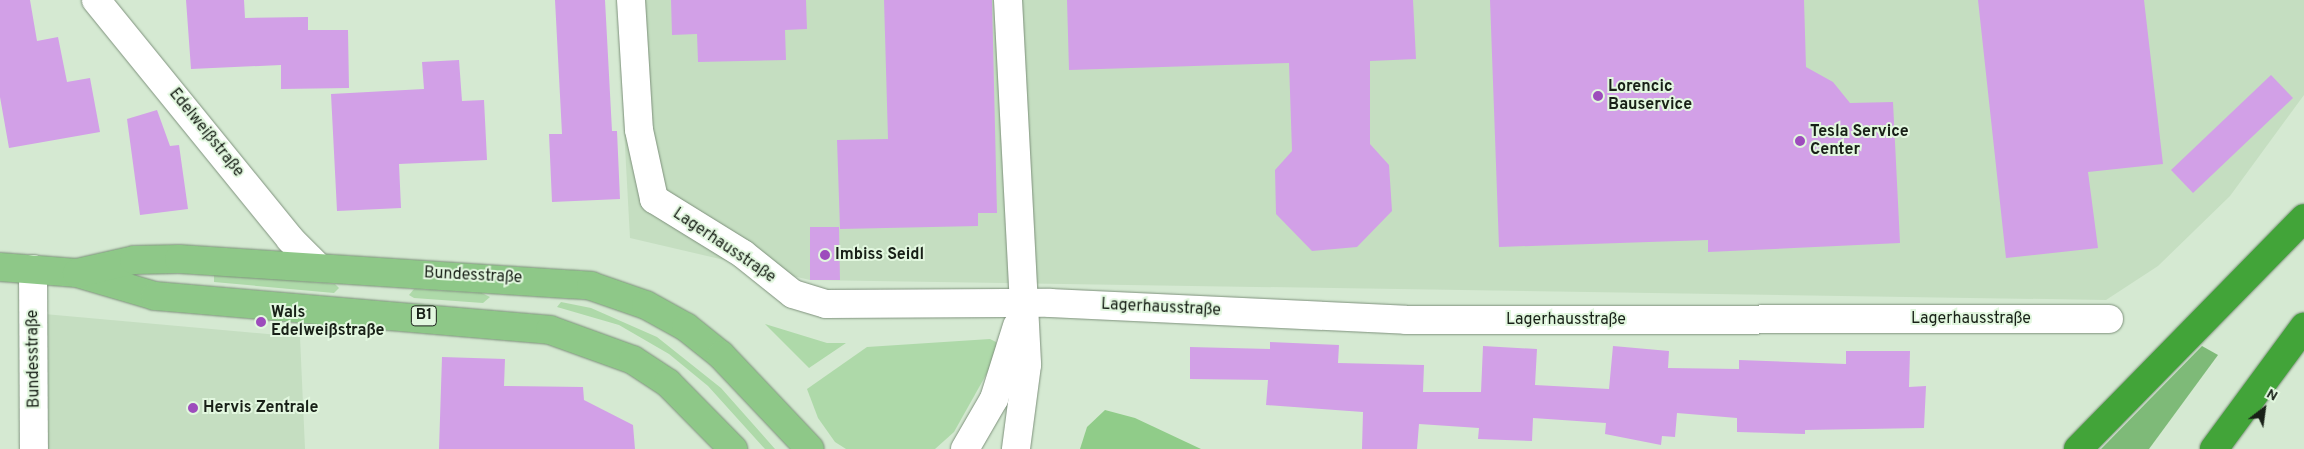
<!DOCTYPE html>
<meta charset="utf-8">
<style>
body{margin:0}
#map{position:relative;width:2304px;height:449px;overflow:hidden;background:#d5e9d2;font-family:Overpass,sans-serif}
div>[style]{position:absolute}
.built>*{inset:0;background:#c5dec1}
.green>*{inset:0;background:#aed9a9}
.forest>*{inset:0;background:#7eba78}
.water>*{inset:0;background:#90cc89}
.building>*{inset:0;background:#d2a0e7}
.roads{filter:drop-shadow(0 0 1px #7e917c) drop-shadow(0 0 1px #7e917c)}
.minor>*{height:28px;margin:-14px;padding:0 14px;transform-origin:14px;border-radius:14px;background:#fff}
.tertiary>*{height:28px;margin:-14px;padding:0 14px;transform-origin:14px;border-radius:14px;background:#fff}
.primary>*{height:28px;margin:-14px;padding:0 14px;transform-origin:14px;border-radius:14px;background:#8ec888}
.motorway>*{height:28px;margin:-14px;padding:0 14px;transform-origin:14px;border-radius:14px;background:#42a439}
.dots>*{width:14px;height:14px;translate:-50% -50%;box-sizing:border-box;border:2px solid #e2f7df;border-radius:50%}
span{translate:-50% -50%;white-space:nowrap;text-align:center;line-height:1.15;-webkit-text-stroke:4px #e2f7df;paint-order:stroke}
.shield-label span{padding:1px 4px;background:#e2f7df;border:1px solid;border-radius:4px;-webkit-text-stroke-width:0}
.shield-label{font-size:15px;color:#182017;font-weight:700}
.poi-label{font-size:16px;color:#182017;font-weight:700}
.left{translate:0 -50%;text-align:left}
.street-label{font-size:16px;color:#182017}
.north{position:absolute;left:2239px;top:384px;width:50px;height:50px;-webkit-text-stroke:4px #e2f7df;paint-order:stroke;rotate:30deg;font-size:14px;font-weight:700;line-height:20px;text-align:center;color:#182017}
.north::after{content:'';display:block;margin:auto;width:18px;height:22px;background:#182017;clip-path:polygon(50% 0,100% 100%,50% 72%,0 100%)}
</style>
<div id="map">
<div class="built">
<div style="clip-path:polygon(617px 0,2304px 0,2304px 95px,2230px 196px,2158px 266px,2106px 300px,810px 280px,630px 238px)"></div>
<div style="clip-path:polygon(33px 313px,300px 337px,305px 449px,39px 449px)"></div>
</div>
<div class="green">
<div style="clip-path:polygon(214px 274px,335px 284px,339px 288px,334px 293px,214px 282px)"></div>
<div style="clip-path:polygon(414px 289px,482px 293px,490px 297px,483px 303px,414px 298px,409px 295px)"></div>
<div style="clip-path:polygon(561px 302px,591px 308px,657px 337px,721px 388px,775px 449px,765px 449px,708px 386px,669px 354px,619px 325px,557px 307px)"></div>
<div style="clip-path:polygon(765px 324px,827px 343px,846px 343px,809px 368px)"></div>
<div style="clip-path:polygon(990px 339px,996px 342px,996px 357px,954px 432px,935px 449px,846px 449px,835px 442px,818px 418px,807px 389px,867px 347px)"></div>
</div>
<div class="forest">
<div style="clip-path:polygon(2202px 346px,2218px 355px,2149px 449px,2101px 449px)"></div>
</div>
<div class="water">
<div style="clip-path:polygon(1105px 410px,1135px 418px,1201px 449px,1080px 449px,1087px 427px)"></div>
</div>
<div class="building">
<div style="clip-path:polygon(0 0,30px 0,37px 41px,58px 37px,67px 82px,90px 78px,100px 132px,9px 148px,0 97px)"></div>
<div style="clip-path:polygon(186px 0,244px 0,245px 18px,308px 17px,308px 30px,348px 30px,349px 88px,281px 89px,281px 65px,191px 69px)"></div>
<div style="clip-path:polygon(555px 0,605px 0,612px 131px,617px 131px,620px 199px,552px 202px,549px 134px,562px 134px)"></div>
<div style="clip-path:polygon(671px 0,806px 0,807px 29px,785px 30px,786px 60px,698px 62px,697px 34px,672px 35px)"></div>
<div style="clip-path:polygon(884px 0,992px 0,997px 213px,978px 213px,978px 226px,840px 229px,837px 140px,888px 139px)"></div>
<div style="clip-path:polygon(1067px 0,1413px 0,1416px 59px,1370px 61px,1370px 144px,1389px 165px,1392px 211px,1357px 247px,1312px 251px,1276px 214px,1275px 170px,1292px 151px,1289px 63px,1069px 70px)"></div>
<div style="clip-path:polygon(1490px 0,1804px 0,1806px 67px,1833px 82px,1850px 103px,1893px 102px,1900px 243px,1708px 252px,1708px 240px,1499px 247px)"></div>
<div style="clip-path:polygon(1978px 0,2144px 0,2163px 164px,2088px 172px,2098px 248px,2006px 258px)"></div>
<div style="clip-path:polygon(459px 60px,462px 101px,484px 100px,487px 160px,399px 164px,401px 208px,337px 211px,331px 94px,424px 89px,422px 62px)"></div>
<div style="clip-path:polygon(2271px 75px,2293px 98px,2193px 193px,2171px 170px)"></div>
<div style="clip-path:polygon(157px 110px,170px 146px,179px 145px,188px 209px,140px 215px,127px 119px)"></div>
<div style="clip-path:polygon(810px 227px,839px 227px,840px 280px,810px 280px)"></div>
<div style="clip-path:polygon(1270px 342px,1339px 345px,1338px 363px,1424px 365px,1423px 392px,1481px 392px,1483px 346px,1537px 349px,1535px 385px,1609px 389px,1613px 346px,1669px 351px,1668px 368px,1739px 369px,1739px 360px,1846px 364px,1846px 351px,1910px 351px,1909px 387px,1926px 386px,1924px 428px,1805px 430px,1805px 434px,1737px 432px,1737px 418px,1677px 413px,1675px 437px,1662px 436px,1661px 445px,1605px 434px,1606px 423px,1533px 418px,1532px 441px,1478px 439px,1479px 428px,1419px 424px,1417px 449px,1362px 449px,1363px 412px,1266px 405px,1268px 380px,1190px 379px,1190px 347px,1270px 349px)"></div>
<div style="clip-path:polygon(442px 357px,505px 359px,504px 386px,583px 387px,584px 400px,633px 425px,635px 449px,439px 449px)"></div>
</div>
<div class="roads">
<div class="minor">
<div style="left:631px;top:0;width:130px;rotate:86.5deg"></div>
<div style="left:639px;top:130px;width:71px;rotate:77.7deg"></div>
<div style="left:654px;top:199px;width:105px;rotate:31.7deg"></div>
<div style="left:743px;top:254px;width:64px;rotate:38.7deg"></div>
<div style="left:793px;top:294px;width:34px;rotate:17deg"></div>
<div style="left:826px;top:304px;width:224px;rotate:-0.3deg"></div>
<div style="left:1050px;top:303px;width:356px;rotate:2.7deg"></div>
<div style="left:1406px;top:320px;width:703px;rotate:-0.08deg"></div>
<div style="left:1008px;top:0;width:365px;rotate:87deg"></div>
<div style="left:1027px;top:365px;width:85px;rotate:97.5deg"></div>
<div style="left:33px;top:269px;width:180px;rotate:89.7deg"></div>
<div style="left:965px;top:449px;width:58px;rotate:-59.9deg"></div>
<div style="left:994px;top:399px;width:77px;rotate:-72.5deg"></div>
</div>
<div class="tertiary">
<div style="left:96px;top:0;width:308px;rotate:50.9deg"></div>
<div style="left:290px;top:239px;width:38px;rotate:45deg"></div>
</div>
<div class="primary">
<div style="left:0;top:267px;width:77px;rotate:4.5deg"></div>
<div style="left:77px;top:273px;width:81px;rotate:16.4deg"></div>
<div style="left:155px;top:296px;width:396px;rotate:4.9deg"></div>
<div style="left:550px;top:330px;width:88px;rotate:19.9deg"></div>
<div style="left:633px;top:360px;width:42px;rotate:33.3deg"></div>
<div style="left:668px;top:383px;width:93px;rotate:45.4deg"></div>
<div style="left:77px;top:273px;width:58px;rotate:-12.8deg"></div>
<div style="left:134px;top:260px;width:45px;rotate:-1.3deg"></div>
<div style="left:179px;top:259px;width:413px;rotate:3.7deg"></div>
<div style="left:591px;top:286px;width:58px;rotate:19.1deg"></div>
<div style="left:646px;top:305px;width:46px;rotate:28.8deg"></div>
<div style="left:686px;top:327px;width:45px;rotate:38.7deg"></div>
<div style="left:721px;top:355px;width:129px;rotate:46.6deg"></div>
</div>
<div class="motorway">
<div style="left:2078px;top:449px;width:323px;rotate:-45.6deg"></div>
<div style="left:2214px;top:449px;width:152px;rotate:-53.6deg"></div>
</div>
</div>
<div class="dots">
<div style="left:1598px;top:96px;background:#9d4cbc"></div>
<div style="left:1800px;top:141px;background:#9d4cbc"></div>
<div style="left:825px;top:255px;background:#9d4cbc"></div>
<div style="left:261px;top:322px;background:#9d4cbc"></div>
<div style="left:193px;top:408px;background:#9d4cbc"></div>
</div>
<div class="shield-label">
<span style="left:424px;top:316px">B1</span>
</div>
<div class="poi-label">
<span class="left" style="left:1608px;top:96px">Lorencic<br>Bauservice</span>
<span class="left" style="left:1810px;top:141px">Tesla Service<br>Center</span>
<span class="left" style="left:835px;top:255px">Imbiss Seidl</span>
<span class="left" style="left:271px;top:322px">Wals<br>Edelweißstraße</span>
<span class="left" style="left:203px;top:408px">Hervis Zentrale</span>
</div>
<div class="street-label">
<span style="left:206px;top:133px;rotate:51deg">Edelweißstraße</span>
<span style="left:724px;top:246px;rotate:34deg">Lagerhausstraße</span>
<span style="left:473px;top:276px;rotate:3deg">Bundesstraße</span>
<span style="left:1161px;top:308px;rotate:3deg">Lagerhausstraße</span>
<span style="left:1971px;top:319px">Lagerhausstraße</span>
<span style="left:1566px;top:320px">Lagerhausstraße</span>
<span style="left:34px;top:359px;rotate:-91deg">Bundesstraße</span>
</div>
<div class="north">N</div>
</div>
